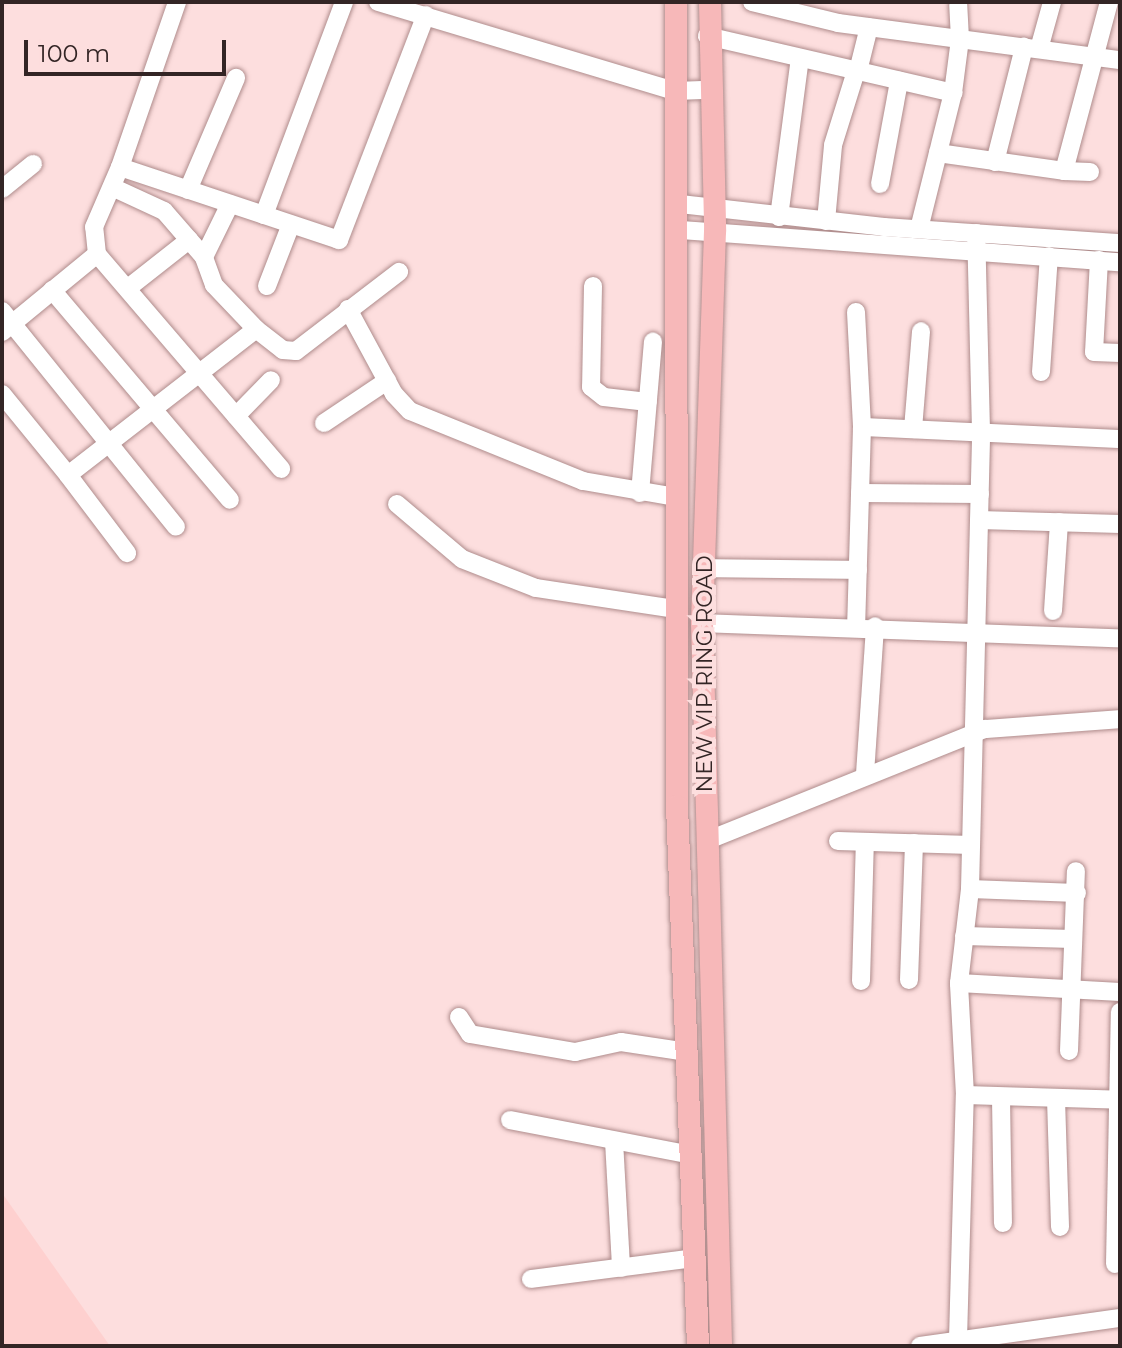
<!DOCTYPE html>
<style>
body{margin:0}
#map{position:relative;width:1122px;height:1348px;overflow:hidden;background:#fddede;font-family:Montserrat,sans-serif}
div>[style]{position:absolute}
.built>*{inset:0;background:#fed0cf}
.roads{filter:drop-shadow(0 0 2px #af8c8c) drop-shadow(0 0 2px #af8c8c)}
.minor>*{height:18px;margin:-9px;padding:0 9px;transform-origin:9px;border-radius:9px;background:#fff}
.major>*{height:22px;margin:-11px;padding:0 11px;transform-origin:11px;border-radius:11px;background:#f7b8b9}
span{translate:-50% -50%;white-space:nowrap;text-align:center;line-height:1.15;-webkit-text-stroke:8px #fddede;paint-order:stroke}
.street-label{font-size:22px;color:#332525}
.frame{position:absolute;inset:0;border:4px solid #332525;pointer-events:none}
.scale{position:absolute;left:24px;top:40px;width:202px;height:36px;box-sizing:border-box;border:4px solid #332525;border-top:0;padding-left:10px;font-size:24px;line-height:28px;white-space:nowrap;color:#332525;-webkit-text-stroke:6px #fddede;paint-order:stroke}
</style>
<div id="map">
<div class="built">
<div style="clip-path:polygon(2px 1193px,110px 1346px,2px 1346px)"></div>
</div>
<div class="roads">
<div class="minor">
<div style="left:378px;top:2px;width:310px;rotate:16.7deg"></div>
<div style="left:675px;top:91px;width:34px;rotate:-2deg"></div>
<div style="left:752px;top:2px;width:89px;rotate:13.7deg"></div>
<div style="left:838px;top:23px;width:284px;rotate:7.5deg"></div>
<div style="left:707px;top:36px;width:253px;rotate:13deg"></div>
<div style="left:953px;top:93px;width:54px;rotate:-82.6deg"></div>
<div style="left:960px;top:39px;width:34px;rotate:-93deg"></div>
<div style="left:1039px;top:49px;width:49px;rotate:-74.5deg"></div>
<div style="left:858px;top:71px;width:45px;rotate:-76deg"></div>
<div style="left:938px;top:153px;width:127px;rotate:8.1deg"></div>
<div style="left:1064px;top:171px;width:175px;rotate:-75.1deg"></div>
<div style="left:995px;top:162px;width:119px;rotate:-75.8deg"></div>
<div style="left:120px;top:167px;width:175px;rotate:-70.9deg"></div>
<div style="left:1064px;top:171px;width:26px;rotate:2deg"></div>
<div style="left:880px;top:184px;width:105px;rotate:-79.5deg"></div>
<div style="left:2px;top:189px;width:40px;rotate:-39deg"></div>
<div style="left:188px;top:190px;width:122px;rotate:-66.8deg"></div>
<div style="left:680px;top:204px;width:205px;rotate:6.4deg"></div>
<div style="left:884px;top:227px;width:237px;rotate:3.9deg"></div>
<div style="left:264px;top:215px;width:228px;rotate:-69.4deg"></div>
<div style="left:779px;top:217px;width:160px;rotate:-82.5deg"></div>
<div style="left:826px;top:221px;width:76px;rotate:-84.7deg"></div>
<div style="left:833px;top:145px;width:77px;rotate:-72.7deg"></div>
<div style="left:919px;top:229px;width:140px;rotate:-76deg"></div>
<div style="left:680px;top:230px;width:441px;rotate:4.2deg"></div>
<div style="left:97px;top:254px;width:283px;rotate:49.4deg"></div>
<div style="left:204px;top:257px;width:59px;rotate:-63.9deg"></div>
<div style="left:1099px;top:260px;width:92px;rotate:93.1deg"></div>
<div style="left:1094px;top:352px;width:26px;rotate:2deg"></div>
<div style="left:267px;top:286px;width:66px;rotate:-68.8deg"></div>
<div style="left:593px;top:286px;width:101px;rotate:91.1deg"></div>
<div style="left:591px;top:387px;width:16px;rotate:38deg"></div>
<div style="left:604px;top:397px;width:44px;rotate:6.5deg"></div>
<div style="left:128px;top:288px;width:78px;rotate:-38.2deg"></div>
<div style="left:52px;top:290px;width:275px;rotate:49.7deg"></div>
<div style="left:348px;top:309px;width:97px;rotate:61.6deg"></div>
<div style="left:394px;top:394px;width:23px;rotate:47deg"></div>
<div style="left:410px;top:411px;width:187px;rotate:22deg"></div>
<div style="left:583px;top:481px;width:95px;rotate:9.7deg"></div>
<div style="left:2px;top:311px;width:277px;rotate:51.1deg"></div>
<div style="left:856px;top:312px;width:115px;rotate:87deg"></div>
<div style="left:862px;top:427px;width:198px;rotate:91.7deg"></div>
<div style="left:256px;top:329px;width:34px;rotate:38deg"></div>
<div style="left:283px;top:350px;width:13px;rotate:4deg"></div>
<div style="left:296px;top:351px;width:130px;rotate:-37.5deg"></div>
<div style="left:2px;top:332px;width:123px;rotate:-39.4deg"></div>
<div style="left:97px;top:254px;width:27px;rotate:-96deg"></div>
<div style="left:94px;top:227px;width:65px;rotate:-66.6deg"></div>
<div style="left:120px;top:167px;width:231px;rotate:18.4deg"></div>
<div style="left:339px;top:240px;width:241px;rotate:-68.9deg"></div>
<div style="left:1041px;top:372px;width:116px;rotate:-86.1deg"></div>
<div style="left:2px;top:394px;width:104px;rotate:50.8deg"></div>
<div style="left:68px;top:475px;width:238px;rotate:-37.8deg"></div>
<div style="left:256px;top:329px;width:61px;rotate:-133.7deg"></div>
<div style="left:214px;top:285px;width:30px;rotate:-110deg"></div>
<div style="left:204px;top:257px;width:61px;rotate:-131deg"></div>
<div style="left:164px;top:211px;width:57px;rotate:-155.2deg"></div>
<div style="left:236px;top:416px;width:50px;rotate:-45.8deg"></div>
<div style="left:324px;top:423px;width:76px;rotate:-33.7deg"></div>
<div style="left:862px;top:427px;width:258px;rotate:2.7deg"></div>
<div style="left:913px;top:429px;width:98px;rotate:-85.3deg"></div>
<div style="left:68px;top:475px;width:98px;rotate:52.9deg"></div>
<div style="left:640px;top:493px;width:152px;rotate:-85.1deg"></div>
<div style="left:860px;top:493px;width:120px;rotate:0.5deg"></div>
<div style="left:397px;top:504px;width:85px;rotate:40.2deg"></div>
<div style="left:462px;top:559px;width:79px;rotate:21.4deg"></div>
<div style="left:536px;top:588px;width:141px;rotate:8.6deg"></div>
<div style="left:979px;top:520px;width:141px;rotate:1.6deg"></div>
<div style="left:703px;top:568px;width:155px;rotate:0.7deg"></div>
<div style="left:1053px;top:611px;width:89px;rotate:-86.1deg"></div>
<div style="left:702px;top:623px;width:418px;rotate:2.1deg"></div>
<div style="left:865px;top:774px;width:148px;rotate:-86.1deg"></div>
<div style="left:706px;top:841px;width:301px;rotate:-21.9deg"></div>
<div style="left:985px;top:729px;width:135px;rotate:-4.2deg"></div>
<div style="left:838px;top:841px;width:133px;rotate:1.7deg"></div>
<div style="left:970px;top:889px;width:107px;rotate:2.1deg"></div>
<div style="left:964px;top:936px;width:109px;rotate:1.6deg"></div>
<div style="left:909px;top:980px;width:137px;rotate:-87.9deg"></div>
<div style="left:861px;top:981px;width:139px;rotate:-88.4deg"></div>
<div style="left:959px;top:983px;width:161px;rotate:3.2deg"></div>
<div style="left:459px;top:1017px;width:20px;rotate:57deg"></div>
<div style="left:470px;top:1034px;width:107px;rotate:9.7deg"></div>
<div style="left:575px;top:1052px;width:47px;rotate:-12.3deg"></div>
<div style="left:621px;top:1042px;width:67px;rotate:8.6deg"></div>
<div style="left:1069px;top:1051px;width:180px;rotate:-87.8deg"></div>
<div style="left:965px;top:1095px;width:155px;rotate:1.8deg"></div>
<div style="left:1001px;top:1098px;width:125px;rotate:89.1deg"></div>
<div style="left:1056px;top:1099px;width:128px;rotate:88.2deg"></div>
<div style="left:510px;top:1120px;width:184px;rotate:10.9deg"></div>
<div style="left:614px;top:1141px;width:127px;rotate:86.8deg"></div>
<div style="left:1115px;top:1264px;width:252px;rotate:-88.9deg"></div>
<div style="left:531px;top:1279px;width:165px;rotate:-7.3deg"></div>
<div style="left:958px;top:1339px;width:244px;rotate:-88.4deg"></div>
<div style="left:965px;top:1095px;width:112px;rotate:-93.1deg"></div>
<div style="left:959px;top:983px;width:95px;rotate:-83.3deg"></div>
<div style="left:970px;top:889px;width:458px;rotate:-88.6deg"></div>
<div style="left:981px;top:431px;width:198px;rotate:-91.4deg"></div>
<div style="left:920px;top:1346px;width:202px;rotate:-8deg"></div>
</div>
<div class="major">
<div style="left:676px;top:2px;width:804px;rotate:89.93deg"></div>
<div style="left:677px;top:806px;width:540px;rotate:87.77deg"></div>
<div style="left:710px;top:2px;width:229px;rotate:88.7deg"></div>
<div style="left:715px;top:231px;width:392px;rotate:91.9deg"></div>
<div style="left:702px;top:623px;width:723px;rotate:88.49deg"></div>
</div>
</div>
<div class="street-label">
<span style="left:705px;top:674px;rotate:-90deg">NEW VIP RING ROAD</span>
</div>
<div class="frame"></div>
<div class="scale">100 m</div>
</div>
